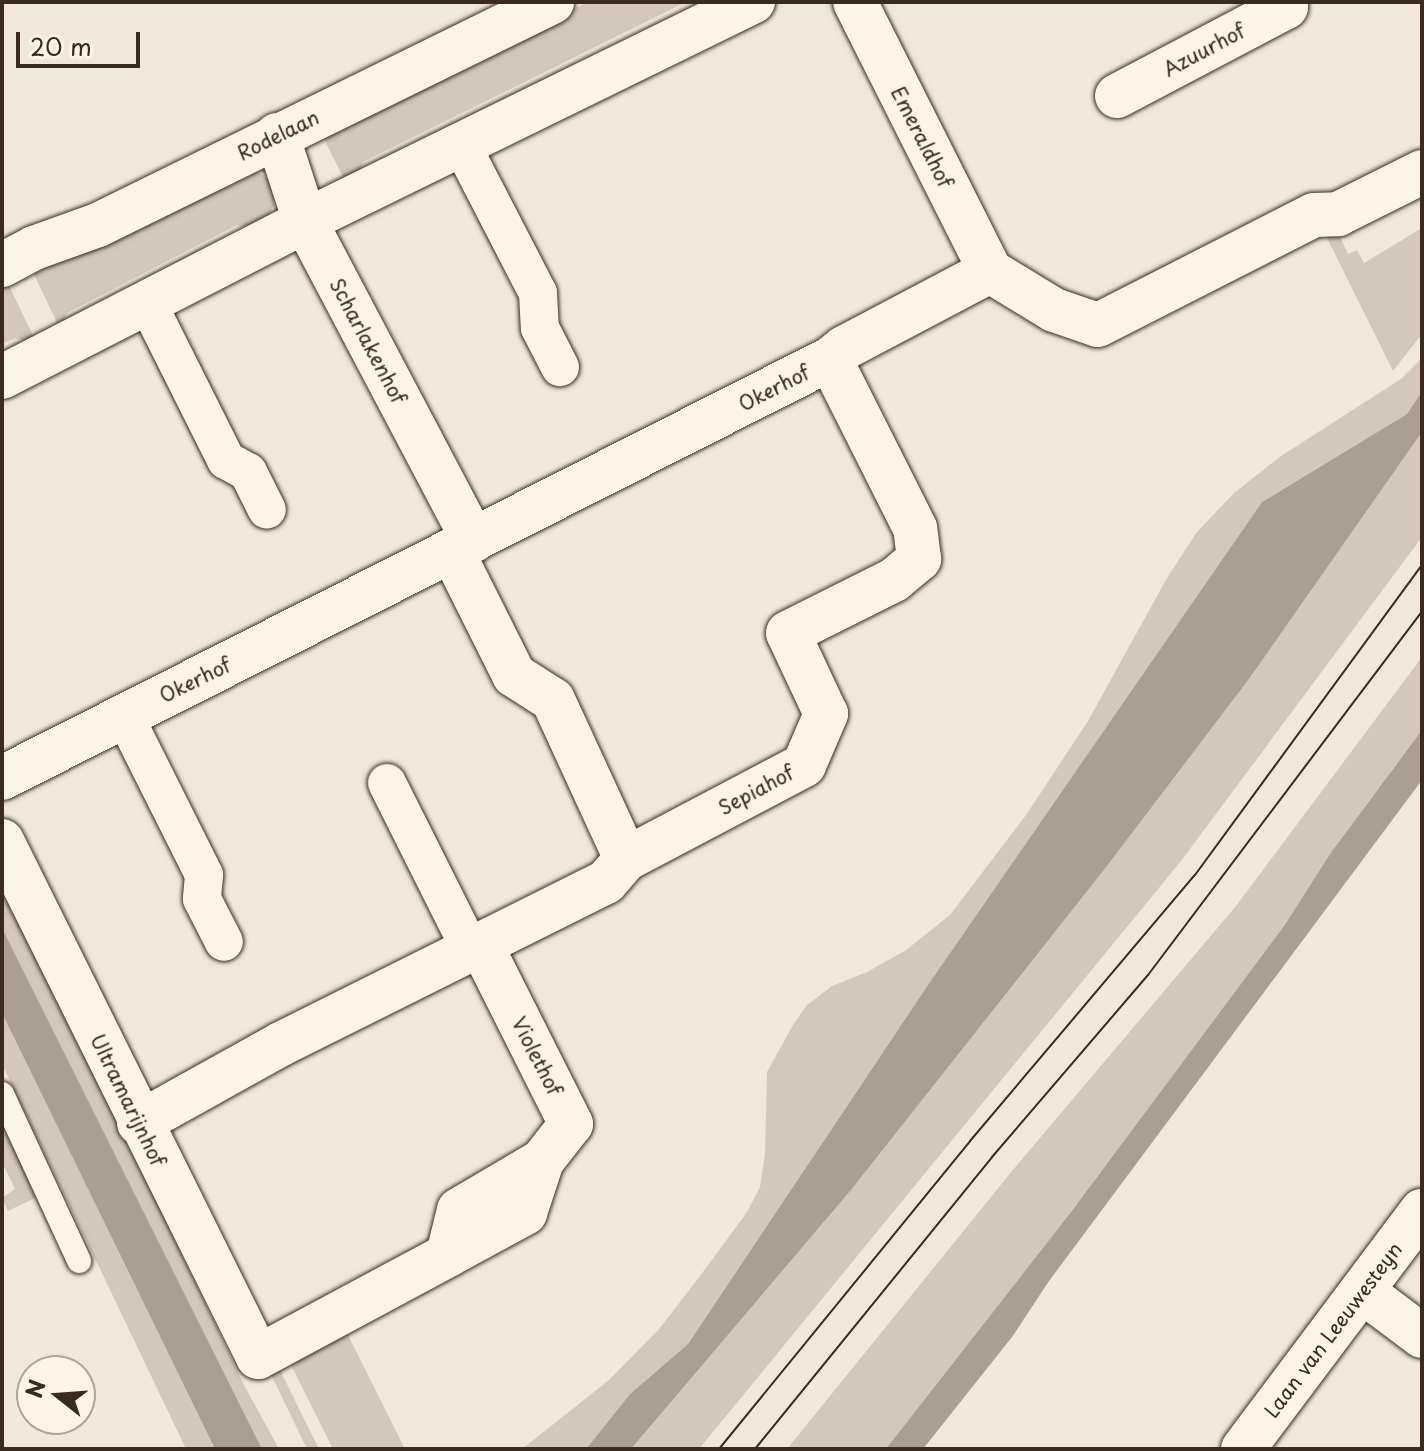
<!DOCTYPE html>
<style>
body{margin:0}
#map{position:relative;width:1424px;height:1451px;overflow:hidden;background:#f0e9d9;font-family:"Playpen Sans",sans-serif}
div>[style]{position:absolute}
.green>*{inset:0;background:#d2c9ba}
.water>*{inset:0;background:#aaa091}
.roads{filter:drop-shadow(0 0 2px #3b2a1e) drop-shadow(0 0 2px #3b2a1e)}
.service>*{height:24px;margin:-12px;padding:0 12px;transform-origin:12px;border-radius:12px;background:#fcf5e5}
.pedestrian>*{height:38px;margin:-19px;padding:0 19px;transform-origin:19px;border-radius:19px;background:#fcf5e5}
.minor>*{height:44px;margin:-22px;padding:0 22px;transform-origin:22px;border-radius:22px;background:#fcf5e5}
.tertiary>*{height:44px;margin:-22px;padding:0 22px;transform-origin:22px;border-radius:22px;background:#fcf5e5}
.tram>*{height:2px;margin:-1px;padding:0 1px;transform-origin:1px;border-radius:1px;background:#3b2a1e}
span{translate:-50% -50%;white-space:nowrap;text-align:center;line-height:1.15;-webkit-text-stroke:7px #fcf5e5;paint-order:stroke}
.street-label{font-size:20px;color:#3b2a1e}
.frame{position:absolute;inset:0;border:4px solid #3b2a1e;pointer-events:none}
.north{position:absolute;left:16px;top:1355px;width:80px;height:80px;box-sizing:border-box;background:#fcf5e5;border:2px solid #afa495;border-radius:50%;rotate:287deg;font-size:22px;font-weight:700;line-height:32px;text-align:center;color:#3b2a1e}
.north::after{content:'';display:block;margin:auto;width:28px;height:36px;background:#3b2a1e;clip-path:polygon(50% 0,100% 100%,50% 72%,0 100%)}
.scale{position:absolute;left:16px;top:32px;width:124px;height:36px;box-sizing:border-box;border:4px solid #3b2a1e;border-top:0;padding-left:10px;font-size:24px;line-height:28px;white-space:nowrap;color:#3b2a1e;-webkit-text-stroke:6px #fcf5e5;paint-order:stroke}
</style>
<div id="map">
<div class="green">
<div style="clip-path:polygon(588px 2px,686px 2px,363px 162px,354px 183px,347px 185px,320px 131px)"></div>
<div style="clip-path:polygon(248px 168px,268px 178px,275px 189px,274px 205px,266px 221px,255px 229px,237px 225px,67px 313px,60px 329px,30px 266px)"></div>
<div style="clip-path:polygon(1334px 224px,1348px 254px,1357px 250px,1364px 263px,1422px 228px,1422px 334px,1393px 371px,1323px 230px)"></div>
<div style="clip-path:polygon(5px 277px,35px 340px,33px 342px,15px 338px,2px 344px,2px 279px)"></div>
<div style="clip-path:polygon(1422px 358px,1422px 391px,1407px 414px,1262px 502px,930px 982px,688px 1344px,630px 1394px,586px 1449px,522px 1449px,609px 1380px,660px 1328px,706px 1268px,747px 1212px,760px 1187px,765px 1154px,767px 1072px,793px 1025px,807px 1005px,832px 986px,867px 972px,906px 950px,950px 915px,1026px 815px,1088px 721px,1167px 578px,1197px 532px,1234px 493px,1281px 456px,1401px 379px)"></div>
<div style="clip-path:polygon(1422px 432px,1422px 537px,1181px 861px,699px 1449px,631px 1449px,851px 1190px,1107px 866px,1249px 679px)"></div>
<div style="clip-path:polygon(1422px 657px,1422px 730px,1330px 854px,1284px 926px,1071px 1212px,889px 1446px,886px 1449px,787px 1449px,1012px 1171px,1236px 906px)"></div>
<div style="clip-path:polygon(2px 877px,244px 1385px,279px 1449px,262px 1449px,2px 928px)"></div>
<div style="clip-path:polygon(2px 1013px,215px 1449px,186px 1449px,2px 1064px)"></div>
<div style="clip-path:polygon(2px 1113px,41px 1195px,8px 1211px,2px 1198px,15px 1189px,2px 1162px)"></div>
<div style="clip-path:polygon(344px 1327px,405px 1449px,333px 1449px,286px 1355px)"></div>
<div style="clip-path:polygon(276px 1362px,319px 1449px,307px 1449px,267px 1366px)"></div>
</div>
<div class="water">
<div style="clip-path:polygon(1422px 391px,1422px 432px,1249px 679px,1107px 866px,851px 1190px,631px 1449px,586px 1449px,630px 1394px,688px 1344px,930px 982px,1262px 502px,1407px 414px)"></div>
<div style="clip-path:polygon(1422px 730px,1422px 780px,1049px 1281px,1012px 1337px,923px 1449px,886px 1449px,1071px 1212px,1284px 926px,1330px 854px)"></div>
<div style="clip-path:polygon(2px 928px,262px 1449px,215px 1449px,2px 1013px)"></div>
</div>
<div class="roads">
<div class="service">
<div style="left:2px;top:1094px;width:184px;rotate:65.2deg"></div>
</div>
<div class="pedestrian">
<div style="left:461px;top:144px;width:168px;rotate:62.7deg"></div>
<div style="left:538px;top:293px;width:35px;rotate:87deg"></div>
<div style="left:540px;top:328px;width:44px;rotate:62.9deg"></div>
<div style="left:147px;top:302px;width:177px;rotate:63.4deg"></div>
<div style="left:226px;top:460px;width:25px;rotate:29deg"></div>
<div style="left:248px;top:472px;width:42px;rotate:63.4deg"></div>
<div style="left:124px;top:715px;width:179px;rotate:63.4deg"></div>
<div style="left:204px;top:875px;width:24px;rotate:95deg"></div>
<div style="left:202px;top:899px;width:48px;rotate:62.9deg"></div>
<div style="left:387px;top:783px;width:188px;rotate:63.4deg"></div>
</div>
<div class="minor">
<div style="left:855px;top:2px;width:301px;rotate:63.3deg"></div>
<div style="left:1117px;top:96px;width:191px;rotate:-27.8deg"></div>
<div style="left:1286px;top:7px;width:5px;rotate:-112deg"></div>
<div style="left:277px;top:135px;width:90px;rotate:72deg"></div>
<div style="left:305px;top:221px;width:361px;rotate:62.2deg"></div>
<div style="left:2px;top:377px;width:341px;rotate:-27.2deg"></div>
<div style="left:305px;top:221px;width:499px;rotate:-26.1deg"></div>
<div style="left:452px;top:551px;width:139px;rotate:63.4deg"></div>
<div style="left:514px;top:675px;width:46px;rotate:32.7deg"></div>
<div style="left:553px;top:700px;width:175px;rotate:65.3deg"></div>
<div style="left:2px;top:778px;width:928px;rotate:-26.84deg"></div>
<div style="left:830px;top:359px;width:18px;rotate:-38deg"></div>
<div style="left:844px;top:348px;width:165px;rotate:-27.8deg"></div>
<div style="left:990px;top:271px;width:75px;rotate:31.4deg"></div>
<div style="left:1054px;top:310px;width:46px;rotate:18.8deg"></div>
<div style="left:1098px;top:325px;width:242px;rotate:-27deg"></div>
<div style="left:1314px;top:215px;width:24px;rotate:-2deg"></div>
<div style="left:1338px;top:214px;width:94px;rotate:-26.6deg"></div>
<div style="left:2px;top:841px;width:576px;rotate:63.61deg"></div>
<div style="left:258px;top:1357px;width:216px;rotate:-28.2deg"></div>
<div style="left:448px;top:1255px;width:46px;rotate:-76.3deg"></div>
<div style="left:459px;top:1210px;width:96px;rotate:-30.6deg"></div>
<div style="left:542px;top:1161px;width:47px;rotate:-51.9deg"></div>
<div style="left:571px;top:1124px;width:198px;rotate:-116.7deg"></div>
<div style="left:139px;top:1123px;width:162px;rotate:-29.1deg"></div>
<div style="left:281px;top:1044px;width:363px;rotate:-26.5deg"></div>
<div style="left:606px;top:882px;width:30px;rotate:-49deg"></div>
<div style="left:626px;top:859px;width:201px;rotate:-27.8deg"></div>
<div style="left:804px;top:765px;width:56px;rotate:-66.7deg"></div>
<div style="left:826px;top:714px;width:89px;rotate:-115.1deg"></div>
<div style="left:788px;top:633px;width:119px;rotate:-26.6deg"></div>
<div style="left:894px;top:580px;width:33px;rotate:-40deg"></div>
<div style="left:919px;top:559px;width:31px;rotate:-97deg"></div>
<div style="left:915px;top:528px;width:189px;rotate:-116.7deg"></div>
<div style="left:448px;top:1255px;width:88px;rotate:-28.6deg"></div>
<div style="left:525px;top:1213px;width:55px;rotate:-71.9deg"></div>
<div style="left:1362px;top:1291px;width:75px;rotate:36.9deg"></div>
<div style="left:1243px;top:1449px;width:298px;rotate:-53.1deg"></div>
</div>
<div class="tertiary">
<div style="left:2px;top:265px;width:36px;rotate:-28deg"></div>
<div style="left:34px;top:248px;width:68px;rotate:-19.8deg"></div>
<div style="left:98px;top:225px;width:506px;rotate:-26.16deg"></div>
</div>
</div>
<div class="tram">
<div style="left:719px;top:1449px;width:397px;rotate:-50.8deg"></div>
<div style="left:970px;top:1141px;width:348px;rotate:-49.8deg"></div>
<div style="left:1195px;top:875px;width:384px;rotate:-53.8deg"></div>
<div style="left:755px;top:1449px;width:376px;rotate:-50.9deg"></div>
<div style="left:992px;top:1157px;width:240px;rotate:-49.4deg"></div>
<div style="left:1148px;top:975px;width:455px;rotate:-53deg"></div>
</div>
<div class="street-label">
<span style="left:1204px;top:50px;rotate:-28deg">Azuurhof</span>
<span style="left:278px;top:135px;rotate:-26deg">Rodelaan</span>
<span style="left:922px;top:137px;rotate:63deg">Emeraldhof</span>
<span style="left:368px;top:341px;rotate:62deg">Scharlakenhof</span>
<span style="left:774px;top:388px;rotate:-27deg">Okerhof</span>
<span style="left:195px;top:680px;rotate:-26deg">Okerhof</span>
<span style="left:756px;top:790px;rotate:-28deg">Sepiahof</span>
<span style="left:537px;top:1056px;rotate:63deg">Violethof</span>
<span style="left:128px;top:1100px;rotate:64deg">Ultramarijnhof</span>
<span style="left:1333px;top:1330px;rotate:-53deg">Laan van Leeuwesteyn</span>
</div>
<div class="frame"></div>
<div class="north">N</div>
<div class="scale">20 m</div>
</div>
